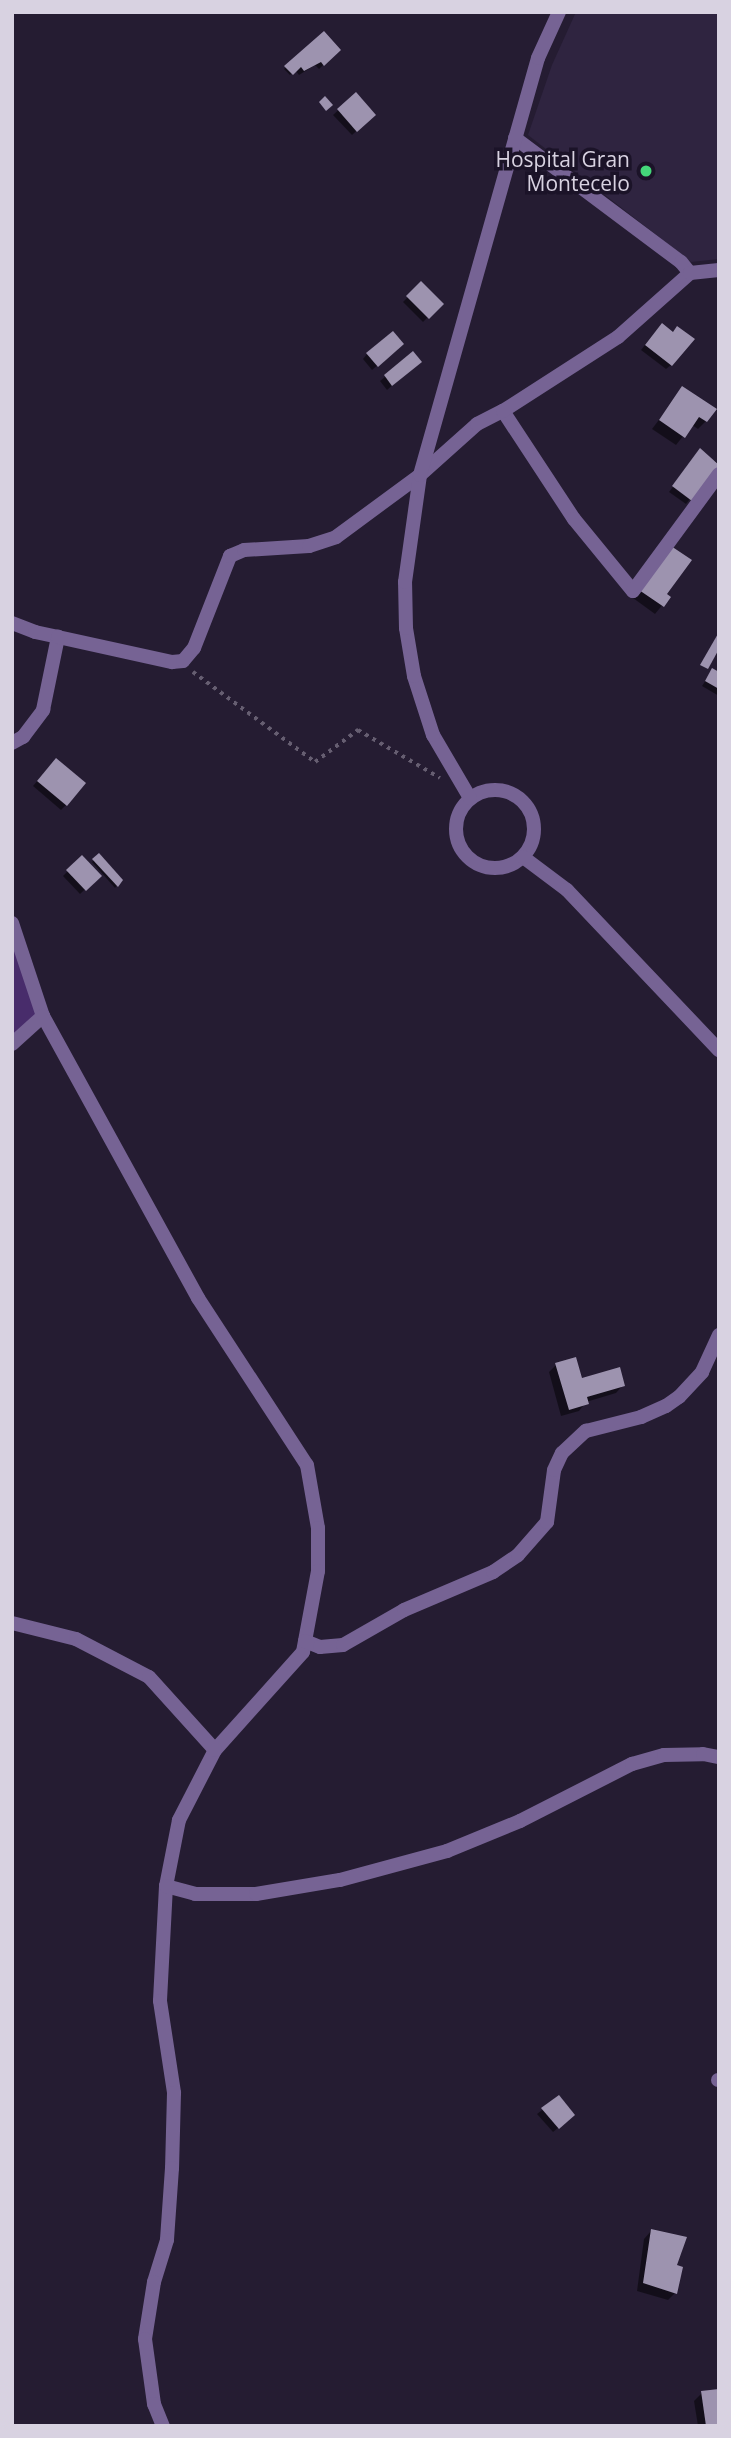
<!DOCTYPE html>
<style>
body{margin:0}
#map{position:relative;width:731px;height:2438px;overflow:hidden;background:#251c32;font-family:"Open Sans",sans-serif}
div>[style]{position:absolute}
.built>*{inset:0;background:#2f2440}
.green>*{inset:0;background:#482c6b}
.shadow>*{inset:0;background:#0007}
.building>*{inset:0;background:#9d93af}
.path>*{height:3.5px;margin-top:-1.75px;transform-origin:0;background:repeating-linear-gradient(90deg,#665e71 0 3.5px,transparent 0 8.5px)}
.minor>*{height:14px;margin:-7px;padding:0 7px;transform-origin:7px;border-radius:7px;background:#766394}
.tertiary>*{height:14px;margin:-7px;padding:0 7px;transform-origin:7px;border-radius:7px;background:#766394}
.tertiary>.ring{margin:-7px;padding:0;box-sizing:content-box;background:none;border:14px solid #766394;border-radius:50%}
.dots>*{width:19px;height:19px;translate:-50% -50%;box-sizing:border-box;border:4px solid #1b1328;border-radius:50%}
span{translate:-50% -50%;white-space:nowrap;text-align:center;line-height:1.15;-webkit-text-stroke:7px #1b1328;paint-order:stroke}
.poi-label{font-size:21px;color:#d8d2e1}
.right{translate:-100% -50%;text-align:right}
.frame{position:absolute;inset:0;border:14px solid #d8d2e1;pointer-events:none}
</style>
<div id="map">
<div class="built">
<div style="clip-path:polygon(576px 12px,719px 12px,719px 259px,691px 262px,528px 135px,552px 65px)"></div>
</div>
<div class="green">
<div style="clip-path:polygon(12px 923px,43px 1016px,12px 1046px)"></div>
</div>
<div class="shadow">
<div style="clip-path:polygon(323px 33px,339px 50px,319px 69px,315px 65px,299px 75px,295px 70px,290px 75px,284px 69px)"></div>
<div style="clip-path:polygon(356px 94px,374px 115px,352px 135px,333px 115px)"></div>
<div style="clip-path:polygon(421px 284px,441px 304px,423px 322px,403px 302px)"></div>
<div style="clip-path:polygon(657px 330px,671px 365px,666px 369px,641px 350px)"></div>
<div style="clip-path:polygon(397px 349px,372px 370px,363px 359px,367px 354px)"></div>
<div style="clip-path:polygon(413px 354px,415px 366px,387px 390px,380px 381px)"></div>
<div style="clip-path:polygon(683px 388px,706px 421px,698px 429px,692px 425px,676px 445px,652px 429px)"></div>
<div style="clip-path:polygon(701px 451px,718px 463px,686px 504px,669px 492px)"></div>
<div style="clip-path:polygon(664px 555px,665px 594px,669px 597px,655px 614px,633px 598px)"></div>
<div style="clip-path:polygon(712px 671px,719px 674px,719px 696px,702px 686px)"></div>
<div style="clip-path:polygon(51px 765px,66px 805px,61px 810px,33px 786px)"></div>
<div style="clip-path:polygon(99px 856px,121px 880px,115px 888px,92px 862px)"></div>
<div style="clip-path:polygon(82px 857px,99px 876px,80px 894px,63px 876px)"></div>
<div style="clip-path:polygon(556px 1365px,581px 1380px,623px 1385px,616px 1393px,586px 1402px,579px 1411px,561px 1416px,549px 1372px)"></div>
<div style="clip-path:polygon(559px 2097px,568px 2120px,553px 2132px,537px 2114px)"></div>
<div style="clip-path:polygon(651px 2231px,685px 2238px,681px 2254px,677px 2258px,675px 2293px,668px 2300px,637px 2291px,644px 2239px)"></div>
<div style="clip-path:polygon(702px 2393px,719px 2426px,698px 2426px,694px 2401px)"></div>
</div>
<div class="building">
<div style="clip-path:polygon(324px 31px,341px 50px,324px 66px,321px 62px,304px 71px,301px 67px,293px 75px,284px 66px)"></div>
<div style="clip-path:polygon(356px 92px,376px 115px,357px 132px,337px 109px)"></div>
<div style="clip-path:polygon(325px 96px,333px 105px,326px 111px,319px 102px)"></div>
<div style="clip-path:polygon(421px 281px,444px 304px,429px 319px,406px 296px)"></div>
<div style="clip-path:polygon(662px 323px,673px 332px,677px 326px,695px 339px,672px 366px,645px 345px)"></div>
<div style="clip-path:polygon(393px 331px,404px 344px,378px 367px,366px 353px)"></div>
<div style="clip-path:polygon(413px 351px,422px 362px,392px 386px,384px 375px)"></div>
<div style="clip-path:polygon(682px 386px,717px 409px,707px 422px,699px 417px,685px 438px,659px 420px)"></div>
<div style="clip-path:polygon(700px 448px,719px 465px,692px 501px,672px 486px)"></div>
<div style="clip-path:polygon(671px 546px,692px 560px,667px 594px,671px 597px,664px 607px,639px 590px)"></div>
<div style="clip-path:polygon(719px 632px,719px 649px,708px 669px,700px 665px)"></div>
<div style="clip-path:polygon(712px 668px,719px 672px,719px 689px,705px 681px)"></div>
<div style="clip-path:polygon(56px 758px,86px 783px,67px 806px,37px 781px)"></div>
<div style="clip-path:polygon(99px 853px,123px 880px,118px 887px,92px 859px)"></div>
<div style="clip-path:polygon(82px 855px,102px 876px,86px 891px,66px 870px)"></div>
<div style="clip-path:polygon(576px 1357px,582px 1378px,620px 1367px,625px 1386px,587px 1397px,589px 1404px,569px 1410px,555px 1363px)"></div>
<div style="clip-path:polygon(559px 2095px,575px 2115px,559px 2129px,541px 2108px)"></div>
<div style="clip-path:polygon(651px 2229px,687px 2237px,677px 2265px,683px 2267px,677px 2294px,643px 2283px)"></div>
<div style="clip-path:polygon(719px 2389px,719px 2426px,706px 2426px,701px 2391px)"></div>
</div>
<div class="path">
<div style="left:193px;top:672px;width:152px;rotate:36.4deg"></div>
<div style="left:315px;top:762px;width:54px;rotate:-36.7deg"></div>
<div style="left:358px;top:730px;width:95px;rotate:30.3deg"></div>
</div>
<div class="minor">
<div style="left:515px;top:138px;width:207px;rotate:36.8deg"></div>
<div style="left:681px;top:262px;width:14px;rotate:51deg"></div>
<div style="left:503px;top:411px;width:129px;rotate:56.7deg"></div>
<div style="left:574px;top:519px;width:93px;rotate:50.7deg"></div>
<div style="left:633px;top:591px;width:145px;rotate:-53.7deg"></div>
<div style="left:12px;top:623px;width:25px;rotate:21deg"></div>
<div style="left:35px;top:632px;width:24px;rotate:12deg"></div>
<div style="left:12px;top:743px;width:13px;rotate:-29deg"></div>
<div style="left:23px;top:737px;width:34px;rotate:-53deg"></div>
<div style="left:43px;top:710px;width:75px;rotate:-78.4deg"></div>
<div style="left:58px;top:637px;width:117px;rotate:12.4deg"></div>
<div style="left:172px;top:662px;width:11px;rotate:-5deg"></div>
<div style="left:183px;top:661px;width:17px;rotate:-50deg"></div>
<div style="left:194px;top:648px;width:99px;rotate:-68.6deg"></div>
<div style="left:230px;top:556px;width:15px;rotate:-23deg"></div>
<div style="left:244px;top:550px;width:65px;rotate:-3.5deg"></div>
<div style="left:309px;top:546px;width:28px;rotate:-18deg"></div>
<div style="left:336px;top:537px;width:104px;rotate:-36.4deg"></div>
<div style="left:420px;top:475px;width:76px;rotate:-41.8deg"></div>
<div style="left:477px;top:424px;width:29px;rotate:-27deg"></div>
<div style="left:503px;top:411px;width:137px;rotate:-32.8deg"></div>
<div style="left:618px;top:337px;width:96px;rotate:-41.6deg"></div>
<div style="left:690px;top:273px;width:29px;rotate:-6deg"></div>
<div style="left:12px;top:923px;width:98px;rotate:71.6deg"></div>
<div style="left:43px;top:1016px;width:322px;rotate:61.2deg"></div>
<div style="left:198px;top:1298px;width:199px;rotate:56.9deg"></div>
<div style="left:307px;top:1465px;width:64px;rotate:80.1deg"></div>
<div style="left:318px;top:1528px;width:43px;rotate:90deg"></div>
<div style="left:318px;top:1571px;width:82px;rotate:100.5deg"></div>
<div style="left:303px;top:1652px;width:132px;rotate:131.9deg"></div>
<div style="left:215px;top:1750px;width:79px;rotate:117.2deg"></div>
<div style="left:179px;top:1820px;width:67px;rotate:101.1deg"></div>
<div style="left:166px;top:1886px;width:115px;rotate:93deg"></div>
<div style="left:160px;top:2001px;width:93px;rotate:81.3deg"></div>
<div style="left:174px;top:2093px;width:75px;rotate:91.5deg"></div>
<div style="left:172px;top:2168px;width:72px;rotate:94deg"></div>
<div style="left:167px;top:2240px;width:44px;rotate:107.2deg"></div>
<div style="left:154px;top:2282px;width:58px;rotate:99deg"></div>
<div style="left:145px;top:2339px;width:66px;rotate:82.1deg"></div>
<div style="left:154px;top:2404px;width:24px;rotate:68deg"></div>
<div style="left:12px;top:1044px;width:42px;rotate:-42.1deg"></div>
<div style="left:12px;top:1623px;width:66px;rotate:14deg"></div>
<div style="left:76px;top:1639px;width:82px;rotate:27.5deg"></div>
<div style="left:149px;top:1677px;width:98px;rotate:47.9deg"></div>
<div style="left:305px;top:1641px;width:16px;rotate:22deg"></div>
<div style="left:320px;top:1647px;width:23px;rotate:-5deg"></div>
<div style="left:343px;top:1645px;width:70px;rotate:-29.8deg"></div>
<div style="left:404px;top:1610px;width:97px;rotate:-23.1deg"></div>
<div style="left:493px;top:1572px;width:30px;rotate:-34deg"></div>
<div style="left:518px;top:1555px;width:44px;rotate:-48.7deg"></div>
<div style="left:547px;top:1522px;width:52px;rotate:-82.3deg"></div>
<div style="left:554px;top:1470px;width:19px;rotate:-65deg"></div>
<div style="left:562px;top:1453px;width:33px;rotate:-43deg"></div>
<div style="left:586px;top:1431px;width:57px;rotate:-14.3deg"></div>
<div style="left:641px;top:1417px;width:27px;rotate:-24deg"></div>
<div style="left:666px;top:1406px;width:16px;rotate:-35deg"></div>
<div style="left:679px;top:1397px;width:34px;rotate:-47deg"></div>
<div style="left:702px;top:1372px;width:41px;rotate:-65.3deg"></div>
<div style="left:166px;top:1886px;width:30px;rotate:15deg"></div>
<div style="left:195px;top:1894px;width:61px"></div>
<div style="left:256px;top:1894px;width:85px;rotate:-9.5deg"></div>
<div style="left:340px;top:1880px;width:111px;rotate:-15.2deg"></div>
<div style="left:447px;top:1851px;width:79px;rotate:-22.3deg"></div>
<div style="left:520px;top:1821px;width:126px;rotate:-27deg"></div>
<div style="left:632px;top:1764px;width:33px;rotate:-16deg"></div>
<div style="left:664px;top:1755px;width:39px;rotate:-1deg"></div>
<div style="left:703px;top:1754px;width:16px;rotate:11deg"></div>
<div style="left:718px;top:2080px;width:1px"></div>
</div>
<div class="tertiary">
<div class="ring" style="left:456px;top:790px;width:64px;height:64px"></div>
<div style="left:470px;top:798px;width:73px;rotate:-120.4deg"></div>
<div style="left:433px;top:735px;width:62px;rotate:-107.9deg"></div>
<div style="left:414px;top:676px;width:49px;rotate:-99.5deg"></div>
<div style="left:406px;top:628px;width:46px;rotate:-91.2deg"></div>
<div style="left:405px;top:582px;width:108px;rotate:-82deg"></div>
<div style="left:420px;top:475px;width:433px;rotate:-74.2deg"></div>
<div style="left:538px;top:58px;width:51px;rotate:-65.5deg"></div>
<div style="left:523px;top:857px;width:55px;rotate:36.9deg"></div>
<div style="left:567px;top:890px;width:221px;rotate:46.5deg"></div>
</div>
<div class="dots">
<div style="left:646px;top:171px;background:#44d77a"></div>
</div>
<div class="poi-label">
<span class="right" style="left:630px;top:171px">Hospital Gran<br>Montecelo</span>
</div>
<div class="frame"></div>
</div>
